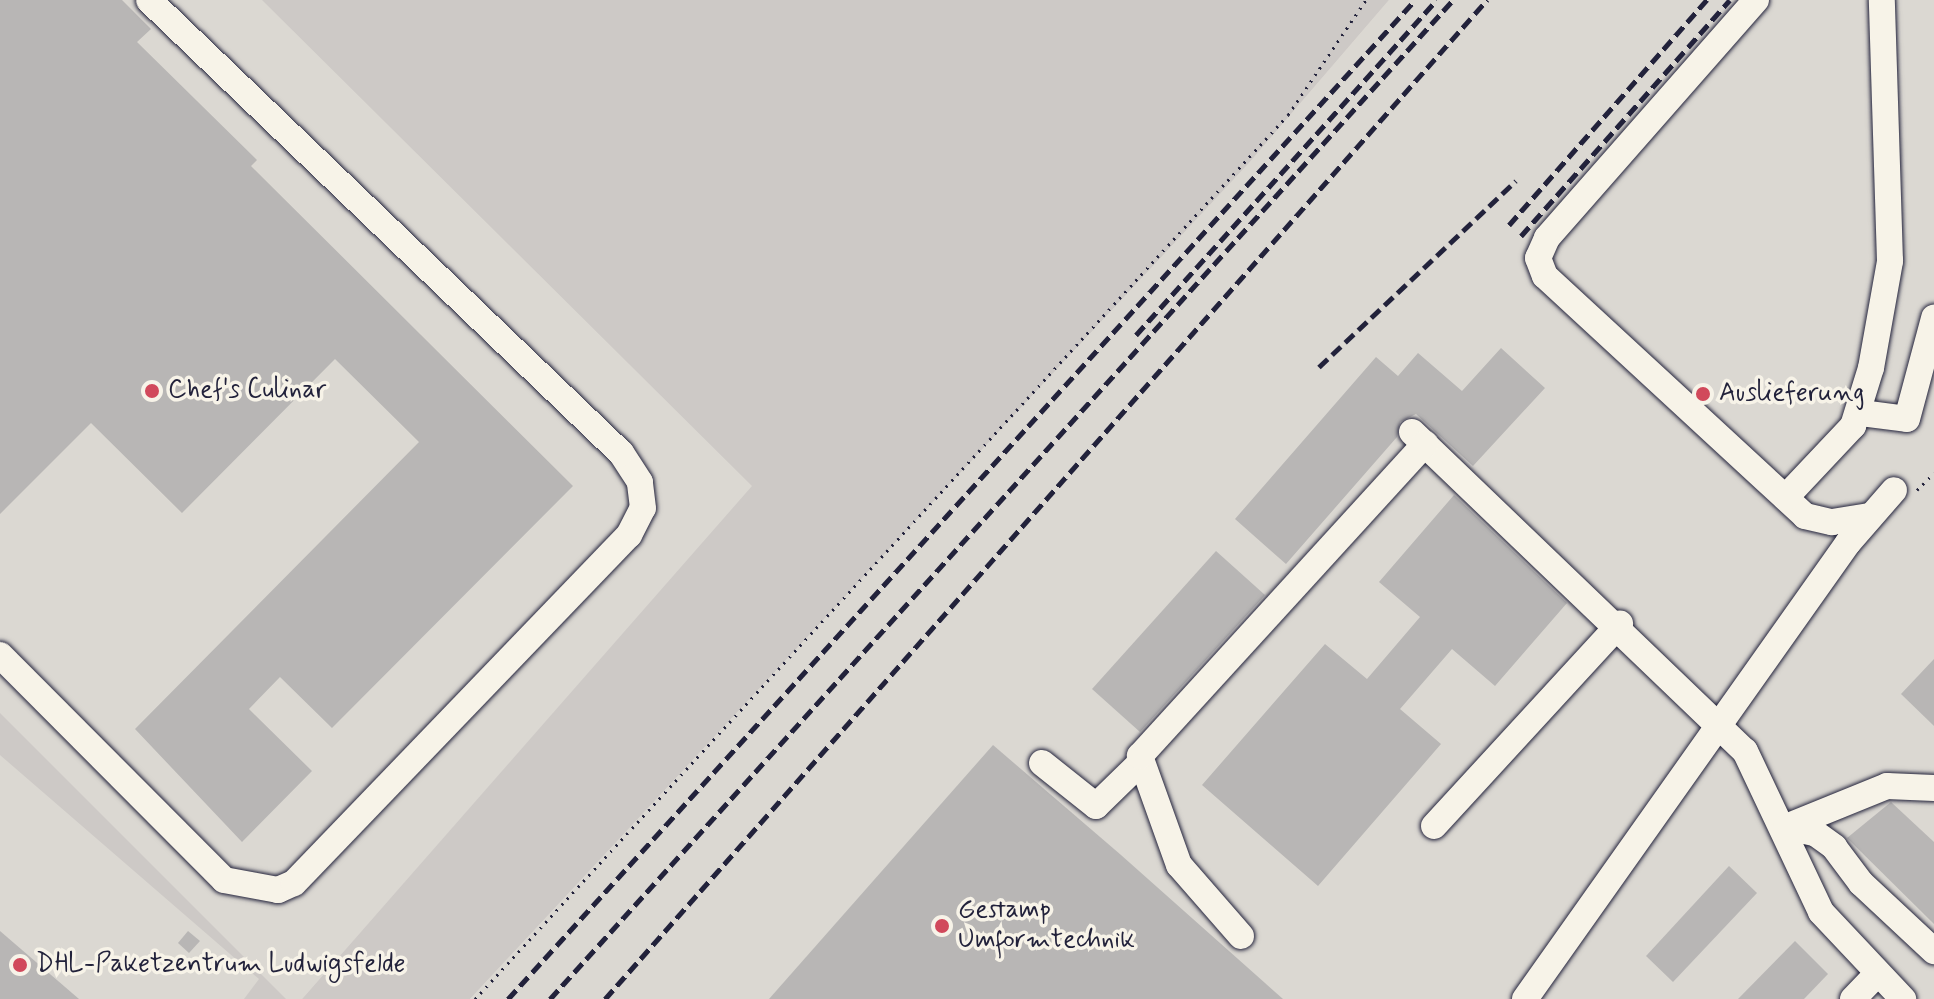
<!DOCTYPE html>
<style>
body{margin:0}
#map{position:relative;width:1934px;height:999px;overflow:hidden;background:#eae6de;font-family:Mynerve,sans-serif}
div>[style]{position:absolute}
.built>*{inset:0;background:#dbd8d2}
.green>*{inset:0;background:#cdc9c6}
.building>*{inset:0;background:#b8b6b5}
.path>*{height:3px;margin-top:-1.5px;transform-origin:0;background:repeating-linear-gradient(90deg,#22223b 0 2px,transparent 0 8px)}
.roads{filter:drop-shadow(0 0 2px #22223b) drop-shadow(0 0 2px #22223b)}
.minor>*{height:26px;margin:-13px;padding:0 13px;transform-origin:13px;border-radius:13px;background:#f7f3e8}
.rail>*{height:5px;margin-top:-2.5px;transform-origin:0;background:repeating-linear-gradient(90deg,#22223b 0 12px,transparent 0 18px)}
.dots>*{width:22px;height:22px;translate:-50% -50%;box-sizing:border-box;border:4px solid #f7f3e8;border-radius:50%}
span{translate:-50% -50%;white-space:nowrap;text-align:center;line-height:1.15;-webkit-text-stroke:7px #f7f3e8;paint-order:stroke}
.poi-label{font-size:26px;color:#22223b}
.left{translate:0 -50%;text-align:left}
</style>
<div id="map">
<div class="built">
<div style="clip-path:polygon(0 0,1237px 0,753px 486px,302px 999px,0 999px)"></div>
<div style="clip-path:polygon(1389px 0,1934px 0,1934px 999px,470px 999px,1249px 163px)"></div>
</div>
<div class="green">
<div style="clip-path:polygon(262px 0,1389px 0,1249px 163px,470px 999px,302px 999px,752px 486px)"></div>
<div style="clip-path:polygon(0 713px,286px 999px,244px 999px,259px 979px,0 755px)"></div>
</div>
<div class="building">
<div style="clip-path:polygon(0 0,122px 0,151px 29px,137px 42px,257px 160px,251px 166px,573px 486px,332px 728px,280px 677px,249px 709px,312px 771px,242px 842px,135px 729px,419px 442px,335px 359px,182px 513px,91px 423px,0 514px)"></div>
<div style="clip-path:polygon(1501px 348px,1545px 388px,1473px 466px,1416px 414px,1400px 422px,1397px 437px,1286px 564px,1235px 519px,1376px 357px,1398px 376px,1418px 353px,1462px 391px)"></div>
<div style="clip-path:polygon(1454px 495px,1567px 603px,1495px 686px,1452px 649px,1400px 709px,1441px 744px,1318px 886px,1202px 785px,1325px 644px,1367px 679px,1420px 617px,1379px 582px)"></div>
<div style="clip-path:polygon(1216px 551px,1265px 595px,1140px 732px,1092px 689px)"></div>
<div style="clip-path:polygon(1934px 659px,1934px 726px,1901px 694px)"></div>
<div style="clip-path:polygon(993px 745px,1121px 855px,1283px 999px,769px 999px)"></div>
<div style="clip-path:polygon(1891px 802px,1934px 842px,1934px 924px,1847px 838px)"></div>
<div style="clip-path:polygon(1729px 866px,1757px 893px,1673px 982px,1646px 956px)"></div>
<div style="clip-path:polygon(0 931px,79px 999px,0 999px)"></div>
<div style="clip-path:polygon(188px 931px,200px 941px,189px 953px,178px 943px)"></div>
<div style="clip-path:polygon(1795px 941px,1828px 974px,1804px 999px,1738px 999px)"></div>
</div>
<div class="path">
<div style="left:1917px;top:490px;width:24px;rotate:-45deg"></div>
<div style="left:475px;top:999px;width:1201px;rotate:-47.4deg"></div>
<div style="left:1288px;top:115px;width:139px;rotate:-55.9deg"></div>
</div>
<div class="roads">
<div class="minor">
<div style="left:1756px;top:0;width:317px;rotate:131.3deg"></div>
<div style="left:1547px;top:238px;width:22px;rotate:114deg"></div>
<div style="left:1538px;top:258px;width:19px;rotate:69deg"></div>
<div style="left:1545px;top:276px;width:354px;rotate:42.7deg"></div>
<div style="left:1805px;top:516px;width:28px;rotate:13deg"></div>
<div style="left:1832px;top:522px;width:39px;rotate:-9deg"></div>
<div style="left:1861px;top:413px;width:46px;rotate:7.4deg"></div>
<div style="left:1907px;top:419px;width:105px;rotate:-75deg"></div>
<div style="left:1412px;top:432px;width:461px;rotate:43.8deg"></div>
<div style="left:1745px;top:751px;width:178px;rotate:64.7deg"></div>
<div style="left:1821px;top:912px;width:120px;rotate:46.7deg"></div>
<div style="left:1786px;top:497px;width:98px;rotate:-46.7deg"></div>
<div style="left:1853px;top:426px;width:61px;rotate:-72.8deg"></div>
<div style="left:1871px;top:368px;width:109px;rotate:-79.9deg"></div>
<div style="left:1890px;top:261px;width:261px;rotate:-91.8deg"></div>
<div style="left:0;top:655px;width:317px;rotate:45.1deg"></div>
<div style="left:224px;top:880px;width:55px;rotate:10.5deg"></div>
<div style="left:278px;top:890px;width:17px;rotate:-24deg"></div>
<div style="left:294px;top:883px;width:483px;rotate:-46.1deg"></div>
<div style="left:629px;top:535px;width:30px;rotate:-63deg"></div>
<div style="left:643px;top:508px;width:26px;rotate:-97deg"></div>
<div style="left:640px;top:482px;width:35px;rotate:-123deg"></div>
<div style="left:621px;top:453px;width:654px;rotate:-136.18deg"></div>
<div style="left:1042px;top:763px;width:69px;rotate:38.5deg"></div>
<div style="left:1096px;top:806px;width:62px;rotate:-44.3deg"></div>
<div style="left:1434px;top:826px;width:275px;rotate:-47.4deg"></div>
<div style="left:1786px;top:827px;width:30px;rotate:12deg"></div>
<div style="left:1815px;top:833px;width:24px;rotate:36deg"></div>
<div style="left:1834px;top:847px;width:45px;rotate:53.1deg"></div>
<div style="left:1861px;top:883px;width:100px;rotate:43deg"></div>
<div style="left:1786px;top:827px;width:109px;rotate:-22.1deg"></div>
<div style="left:1887px;top:786px;width:47px;rotate:2.4deg"></div>
<div style="left:1241px;top:936px;width:94px;rotate:-131.1deg"></div>
<div style="left:1179px;top:865px;width:116px;rotate:-109.7deg"></div>
<div style="left:1140px;top:756px;width:423px;rotate:-47.6deg"></div>
<div style="left:1525px;top:999px;width:559px;rotate:-54.69deg"></div>
<div style="left:1848px;top:543px;width:70px;rotate:-49deg"></div>
<div style="left:1853px;top:999px;width:35px;rotate:-46deg"></div>
</div>
</div>
<div class="rail">
<div style="left:1509px;top:225px;width:300px;rotate:-48.7deg"></div>
<div style="left:1521px;top:236px;width:315px;rotate:-48.5deg"></div>
<div style="left:1136px;top:335px;width:450px;rotate:-48.1deg"></div>
<div style="left:1319px;top:367px;width:271px;rotate:-43.4deg"></div>
<div style="left:508px;top:999px;width:1349px;rotate:-47.76deg"></div>
<div style="left:550px;top:999px;width:1347px;rotate:-47.89deg"></div>
<div style="left:605px;top:999px;width:1333px;rotate:-48.56deg"></div>
</div>
<div class="dots">
<div style="left:152px;top:391px;background:#d1495b"></div>
<div style="left:1703px;top:394px;background:#d1495b"></div>
<div style="left:942px;top:926px;background:#d1495b"></div>
<div style="left:20px;top:965px;background:#d1495b"></div>
</div>
<div class="poi-label">
<span class="left" style="left:168px;top:391px">Chef's Culinar</span>
<span class="left" style="left:1719px;top:394px">Auslieferung</span>
<span class="left" style="left:958px;top:926px">Gestamp<br>Umformtechnik</span>
<span class="left" style="left:36px;top:965px">DHL-Paketzentrum Ludwigsfelde</span>
</div>
</div>
